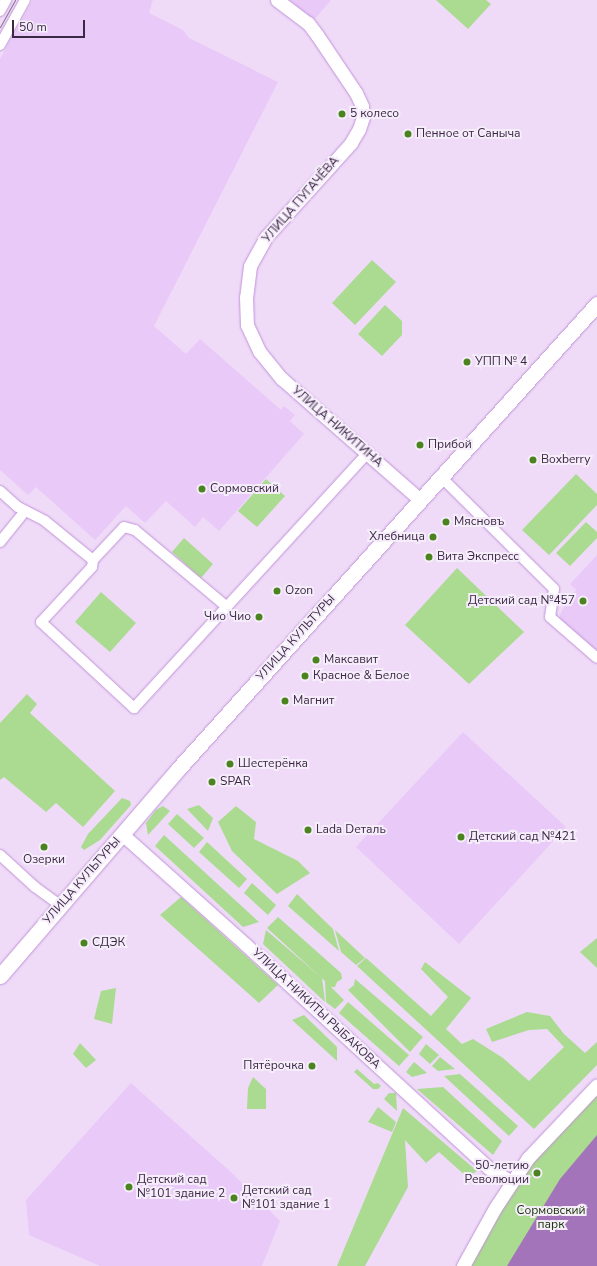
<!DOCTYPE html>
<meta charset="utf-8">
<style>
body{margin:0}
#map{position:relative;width:597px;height:1266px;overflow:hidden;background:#efdbf8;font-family:"Nunito Sans",sans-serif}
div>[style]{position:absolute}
.built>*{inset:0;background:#e9c9f8}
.green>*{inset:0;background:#abda91}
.water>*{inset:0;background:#a474ba}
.roads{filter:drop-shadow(0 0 1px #c293d8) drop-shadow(0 0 1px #c293d8)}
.minor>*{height:10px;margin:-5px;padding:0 5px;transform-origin:5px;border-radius:5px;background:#fff}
.tertiary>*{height:13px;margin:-6.5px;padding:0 6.5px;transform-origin:6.5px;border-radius:6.5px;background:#fff}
.secondary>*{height:15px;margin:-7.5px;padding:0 7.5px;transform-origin:7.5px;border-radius:7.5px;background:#fff}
.tram>*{height:1px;margin:-0.5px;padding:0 0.5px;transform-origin:0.5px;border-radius:0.5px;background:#877490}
.dots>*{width:11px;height:11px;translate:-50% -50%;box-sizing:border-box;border:2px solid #f6edfb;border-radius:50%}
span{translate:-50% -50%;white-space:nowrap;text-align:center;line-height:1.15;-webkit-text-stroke:4px #f6edfb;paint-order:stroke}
.poi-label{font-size:12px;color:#3b2844}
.left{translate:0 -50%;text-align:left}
.right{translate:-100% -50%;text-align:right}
.street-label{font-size:12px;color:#3b2844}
.park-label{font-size:12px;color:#143200}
.scale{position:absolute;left:12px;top:20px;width:73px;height:18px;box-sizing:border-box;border:2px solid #3b2844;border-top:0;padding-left:5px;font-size:12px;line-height:14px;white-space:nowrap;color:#3b2844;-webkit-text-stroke:3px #f6edfb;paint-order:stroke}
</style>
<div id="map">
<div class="built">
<div style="clip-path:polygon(33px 0,153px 0,149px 13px,183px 30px,189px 38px,278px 82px,154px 326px,186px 354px,200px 339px,281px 410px,284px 406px,295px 415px,290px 421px,304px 434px,219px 531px,203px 517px,195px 527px,166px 501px,145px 523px,126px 506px,95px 540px,36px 487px,28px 495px,0 470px,0 59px)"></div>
<div style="clip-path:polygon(290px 0,331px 0,314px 20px)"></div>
<div style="clip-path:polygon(597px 555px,597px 655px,559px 620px,561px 612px,576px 590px,570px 584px)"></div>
<div style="clip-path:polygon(463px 732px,566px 827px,459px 944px,356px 847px)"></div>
<div style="clip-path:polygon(131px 1083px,233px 1174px,280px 1221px,262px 1266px,100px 1266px,29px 1235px,26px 1200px)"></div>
</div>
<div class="green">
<div style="clip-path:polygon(436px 0,486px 0,491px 4px,468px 29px)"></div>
<div style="clip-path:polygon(372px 260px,396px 282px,355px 325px,332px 303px)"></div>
<div style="clip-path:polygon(385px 305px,402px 321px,402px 335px,382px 356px,358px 334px)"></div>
<div style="clip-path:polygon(576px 474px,597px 494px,597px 505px,549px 555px,522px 530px)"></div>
<div style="clip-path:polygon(266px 479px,285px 496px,257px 527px,238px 511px)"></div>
<div style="clip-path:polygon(586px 522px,597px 532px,597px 538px,570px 566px,556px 553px)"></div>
<div style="clip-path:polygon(184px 538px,213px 564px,201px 578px,172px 552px)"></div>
<div style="clip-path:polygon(457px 568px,524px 632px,469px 684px,405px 625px)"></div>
<div style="clip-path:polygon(101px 592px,136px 623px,110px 652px,75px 622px)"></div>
<div style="clip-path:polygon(27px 694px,37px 704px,30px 713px,115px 791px,83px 827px,56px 803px,46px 812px,4px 777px,0 780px,0 723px)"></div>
<div style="clip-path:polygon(122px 798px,130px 801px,131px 805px,100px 840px,84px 850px,81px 847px,88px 834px)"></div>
<div style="clip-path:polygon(199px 805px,213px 818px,208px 831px,187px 809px)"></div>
<div style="clip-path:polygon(163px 806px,170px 811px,148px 835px,146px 823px,156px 810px)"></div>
<div style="clip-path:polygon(236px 806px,256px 822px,254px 839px,298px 861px,310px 873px,277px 894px,232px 851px,218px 822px)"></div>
<div style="clip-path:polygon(177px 814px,204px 838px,194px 848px,168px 824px)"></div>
<div style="clip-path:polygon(164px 835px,259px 922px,243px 927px,155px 846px)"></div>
<div style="clip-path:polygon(207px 842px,247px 879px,239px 888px,199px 852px)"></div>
<div style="clip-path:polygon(252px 883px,276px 905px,268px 915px,244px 893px)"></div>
<div style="clip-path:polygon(297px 894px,333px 929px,339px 951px,288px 906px)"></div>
<div style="clip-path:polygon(181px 897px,278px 985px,259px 1003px,160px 915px)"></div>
<div style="clip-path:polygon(278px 917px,341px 973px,342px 979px,337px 982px,335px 987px,331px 987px,344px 1000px,335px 1009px,326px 1002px,325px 981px,267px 928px)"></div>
<div style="clip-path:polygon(266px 930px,322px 978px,325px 1002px,263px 944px)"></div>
<div style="clip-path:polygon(335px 930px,365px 958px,356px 965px,341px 952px)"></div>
<div style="clip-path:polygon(597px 938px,597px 968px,580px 952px)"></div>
<div style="clip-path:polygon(366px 958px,431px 1016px,448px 997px,421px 969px,425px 962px,471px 998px,446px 1029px,462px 1044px,473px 1039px,503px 1058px,529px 1081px,564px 1047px,547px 1029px,529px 1030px,492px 1042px,486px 1029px,527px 1012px,550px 1016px,564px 1034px,585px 1053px,597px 1042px,597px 1065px,534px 1129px,357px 966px)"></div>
<div style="clip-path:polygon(355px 979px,423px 1037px,410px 1052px,348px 990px,354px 985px)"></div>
<div style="clip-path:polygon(116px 988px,112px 1024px,94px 1019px,101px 991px)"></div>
<div style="clip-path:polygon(348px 1002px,409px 1055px,399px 1066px,339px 1013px)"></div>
<div style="clip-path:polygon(304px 1015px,337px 1047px,337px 1061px,292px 1020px)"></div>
<div style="clip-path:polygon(80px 1043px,96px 1060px,86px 1068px,73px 1054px)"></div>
<div style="clip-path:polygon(426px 1044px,439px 1055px,430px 1064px,419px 1054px)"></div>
<div style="clip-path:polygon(440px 1057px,455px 1069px,438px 1071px,432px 1066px)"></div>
<div style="clip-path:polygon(414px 1062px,427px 1073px,412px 1077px,406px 1072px)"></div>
<div style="clip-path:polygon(357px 1069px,374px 1084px,378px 1083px,381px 1086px,378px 1089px,373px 1089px,354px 1072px)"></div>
<div style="clip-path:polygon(460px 1074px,518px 1126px,509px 1136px,444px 1076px)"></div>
<div style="clip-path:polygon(253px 1077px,266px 1089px,266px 1109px,247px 1109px,248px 1088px)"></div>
<div style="clip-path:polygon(443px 1087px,502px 1141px,493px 1155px,417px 1089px)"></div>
<div style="clip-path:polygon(389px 1093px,396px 1093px,397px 1111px,384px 1099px)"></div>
<div style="clip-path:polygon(597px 1094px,597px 1266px,471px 1266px,504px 1204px,535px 1159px)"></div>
<div style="clip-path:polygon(378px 1107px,396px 1122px,392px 1132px,368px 1122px)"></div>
<div style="clip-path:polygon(403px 1108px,477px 1171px,467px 1177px,439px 1152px,426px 1163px,405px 1140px,408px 1187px,365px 1266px,337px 1266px)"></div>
</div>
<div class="water">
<div style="clip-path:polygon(597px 1135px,597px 1266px,507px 1266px,560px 1179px)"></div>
</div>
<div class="roads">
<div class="minor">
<div style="left:0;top:11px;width:13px;rotate:-61deg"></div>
<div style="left:0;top:45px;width:51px;rotate:-60.9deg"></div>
<div style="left:441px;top:477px;width:159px;rotate:44.7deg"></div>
<div style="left:554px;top:589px;width:28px;rotate:98deg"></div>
<div style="left:550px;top:617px;width:62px;rotate:41.1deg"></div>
<div style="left:0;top:491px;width:24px;rotate:42deg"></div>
<div style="left:18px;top:507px;width:30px;rotate:27deg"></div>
<div style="left:45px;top:521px;width:62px;rotate:39.1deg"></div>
<div style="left:93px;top:560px;width:7px;rotate:98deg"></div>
<div style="left:92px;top:567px;width:75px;rotate:132.8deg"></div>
<div style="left:41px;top:622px;width:127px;rotate:42.8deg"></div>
<div style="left:134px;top:708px;width:345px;rotate:-47.5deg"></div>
<div style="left:0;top:542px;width:40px;rotate:-51deg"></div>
<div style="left:93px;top:560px;width:45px;rotate:-46.8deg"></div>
<div style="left:124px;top:527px;width:11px;rotate:15deg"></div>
<div style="left:135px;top:530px;width:119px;rotate:39.9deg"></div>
<div style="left:0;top:855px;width:47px;rotate:42.4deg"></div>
<div style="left:35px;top:887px;width:31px;rotate:36deg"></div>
</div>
<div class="tertiary">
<div style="left:277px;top:0;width:39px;rotate:37deg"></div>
<div style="left:308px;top:23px;width:15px;rotate:53deg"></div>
<div style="left:317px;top:35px;width:70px;rotate:56.1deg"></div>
<div style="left:356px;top:93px;width:14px;rotate:65deg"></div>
<div style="left:362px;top:106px;width:11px;rotate:85deg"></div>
<div style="left:363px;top:117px;width:13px;rotate:108deg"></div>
<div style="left:359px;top:129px;width:16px;rotate:120deg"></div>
<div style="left:351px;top:143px;width:127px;rotate:132.1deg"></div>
<div style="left:266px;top:237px;width:33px;rotate:119deg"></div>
<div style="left:250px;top:266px;width:31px;rotate:97deg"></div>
<div style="left:246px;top:297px;width:28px;rotate:88deg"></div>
<div style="left:247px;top:325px;width:29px;rotate:65deg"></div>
<div style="left:259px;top:351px;width:36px;rotate:51deg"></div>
<div style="left:282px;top:379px;width:184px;rotate:41.2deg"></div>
<div style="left:122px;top:834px;width:165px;rotate:41.8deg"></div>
<div style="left:245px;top:944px;width:331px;rotate:42.6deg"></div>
<div style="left:489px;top:1168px;width:26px;rotate:32deg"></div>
<div style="left:463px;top:1266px;width:66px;rotate:-61.1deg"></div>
<div style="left:495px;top:1208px;width:60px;rotate:-56.6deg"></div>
<div style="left:528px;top:1158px;width:100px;rotate:-46.6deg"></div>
</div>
<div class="secondary">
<div style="left:0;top:976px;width:274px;rotate:-49.3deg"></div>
<div style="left:179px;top:768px;width:625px;rotate:-47.99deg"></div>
</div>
</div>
<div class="tram">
<div style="left:0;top:27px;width:31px;rotate:-61deg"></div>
</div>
<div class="dots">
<div style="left:342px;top:114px;background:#4b841f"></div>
<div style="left:408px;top:134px;background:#4b841f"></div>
<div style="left:467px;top:362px;background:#4b841f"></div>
<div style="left:420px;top:445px;background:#4b841f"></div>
<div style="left:533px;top:460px;background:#4b841f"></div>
<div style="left:202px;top:489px;background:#4b841f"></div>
<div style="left:446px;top:522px;background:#4b841f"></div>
<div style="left:433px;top:537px;background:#4b841f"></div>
<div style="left:429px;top:557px;background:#4b841f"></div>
<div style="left:277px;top:591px;background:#4b841f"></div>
<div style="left:583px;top:601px;background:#4b841f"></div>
<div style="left:259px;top:617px;background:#4b841f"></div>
<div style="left:316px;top:660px;background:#4b841f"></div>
<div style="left:305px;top:676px;background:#4b841f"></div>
<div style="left:285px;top:701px;background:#4b841f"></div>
<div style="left:230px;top:764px;background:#4b841f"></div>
<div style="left:212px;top:782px;background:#4b841f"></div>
<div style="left:308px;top:830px;background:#4b841f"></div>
<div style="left:461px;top:837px;background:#4b841f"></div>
<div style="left:44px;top:847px;background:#4b841f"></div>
<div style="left:84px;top:943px;background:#4b841f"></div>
<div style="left:312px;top:1066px;background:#4b841f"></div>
<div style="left:537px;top:1173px;background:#4b841f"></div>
<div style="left:129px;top:1187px;background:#4b841f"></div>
<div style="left:234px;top:1198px;background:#4b841f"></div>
</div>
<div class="poi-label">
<span class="left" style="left:350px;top:114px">5 колесо</span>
<span class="left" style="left:416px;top:134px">Пенное от Саныча</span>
<span class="left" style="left:475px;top:362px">УПП № 4</span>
<span class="left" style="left:428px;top:445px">Прибой</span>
<span class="left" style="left:541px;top:460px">Boxberry</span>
<span class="left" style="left:210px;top:489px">Сормовский</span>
<span class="left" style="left:454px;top:522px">Мясновъ</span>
<span class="right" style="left:425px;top:537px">Хлебница</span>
<span class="left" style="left:437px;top:557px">Вита Экспресс</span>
<span class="left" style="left:285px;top:591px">Ozon</span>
<span class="right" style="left:575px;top:601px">Детский сад №457</span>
<span class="right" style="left:251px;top:617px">Чио Чио</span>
<span class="left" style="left:324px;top:660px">Максавит</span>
<span class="left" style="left:313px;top:676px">Красное &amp; Белое</span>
<span class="left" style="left:293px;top:701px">Магнит</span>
<span class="left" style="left:238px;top:764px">Шестерёнка</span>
<span class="left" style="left:220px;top:782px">SPAR</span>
<span class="left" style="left:316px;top:830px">Lada Dеталь</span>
<span class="left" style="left:469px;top:837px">Детский сад №421</span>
<span style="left:44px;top:860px">Озерки</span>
<span class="left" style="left:92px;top:943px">СДЭК</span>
<span class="right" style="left:304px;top:1066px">Пятёрочка</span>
<span class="right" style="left:529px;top:1173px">50-летию<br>Революции</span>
<span class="left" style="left:137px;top:1187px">Детский сад<br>№101 здание 2</span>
<span class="left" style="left:242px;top:1198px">Детский сад<br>№101 здание 1</span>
</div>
<div class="street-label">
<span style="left:301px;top:200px;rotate:-49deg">УЛИЦА ПУГАЧЁВА</span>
<span style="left:337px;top:427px;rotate:41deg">УЛИЦА НИКИТИНА</span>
<span style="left:296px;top:638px;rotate:-48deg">УЛИЦА КУЛЬТУРЫ</span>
<span style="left:82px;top:881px;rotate:-49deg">УЛИЦА КУЛЬТУРЫ</span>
<span style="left:316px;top:1009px;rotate:43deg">УЛИЦА НИКИТЫ РЫБАКОВА</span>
</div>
<div class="park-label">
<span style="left:551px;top:1218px">Сормовский<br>парк</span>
</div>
<div class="scale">50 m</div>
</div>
